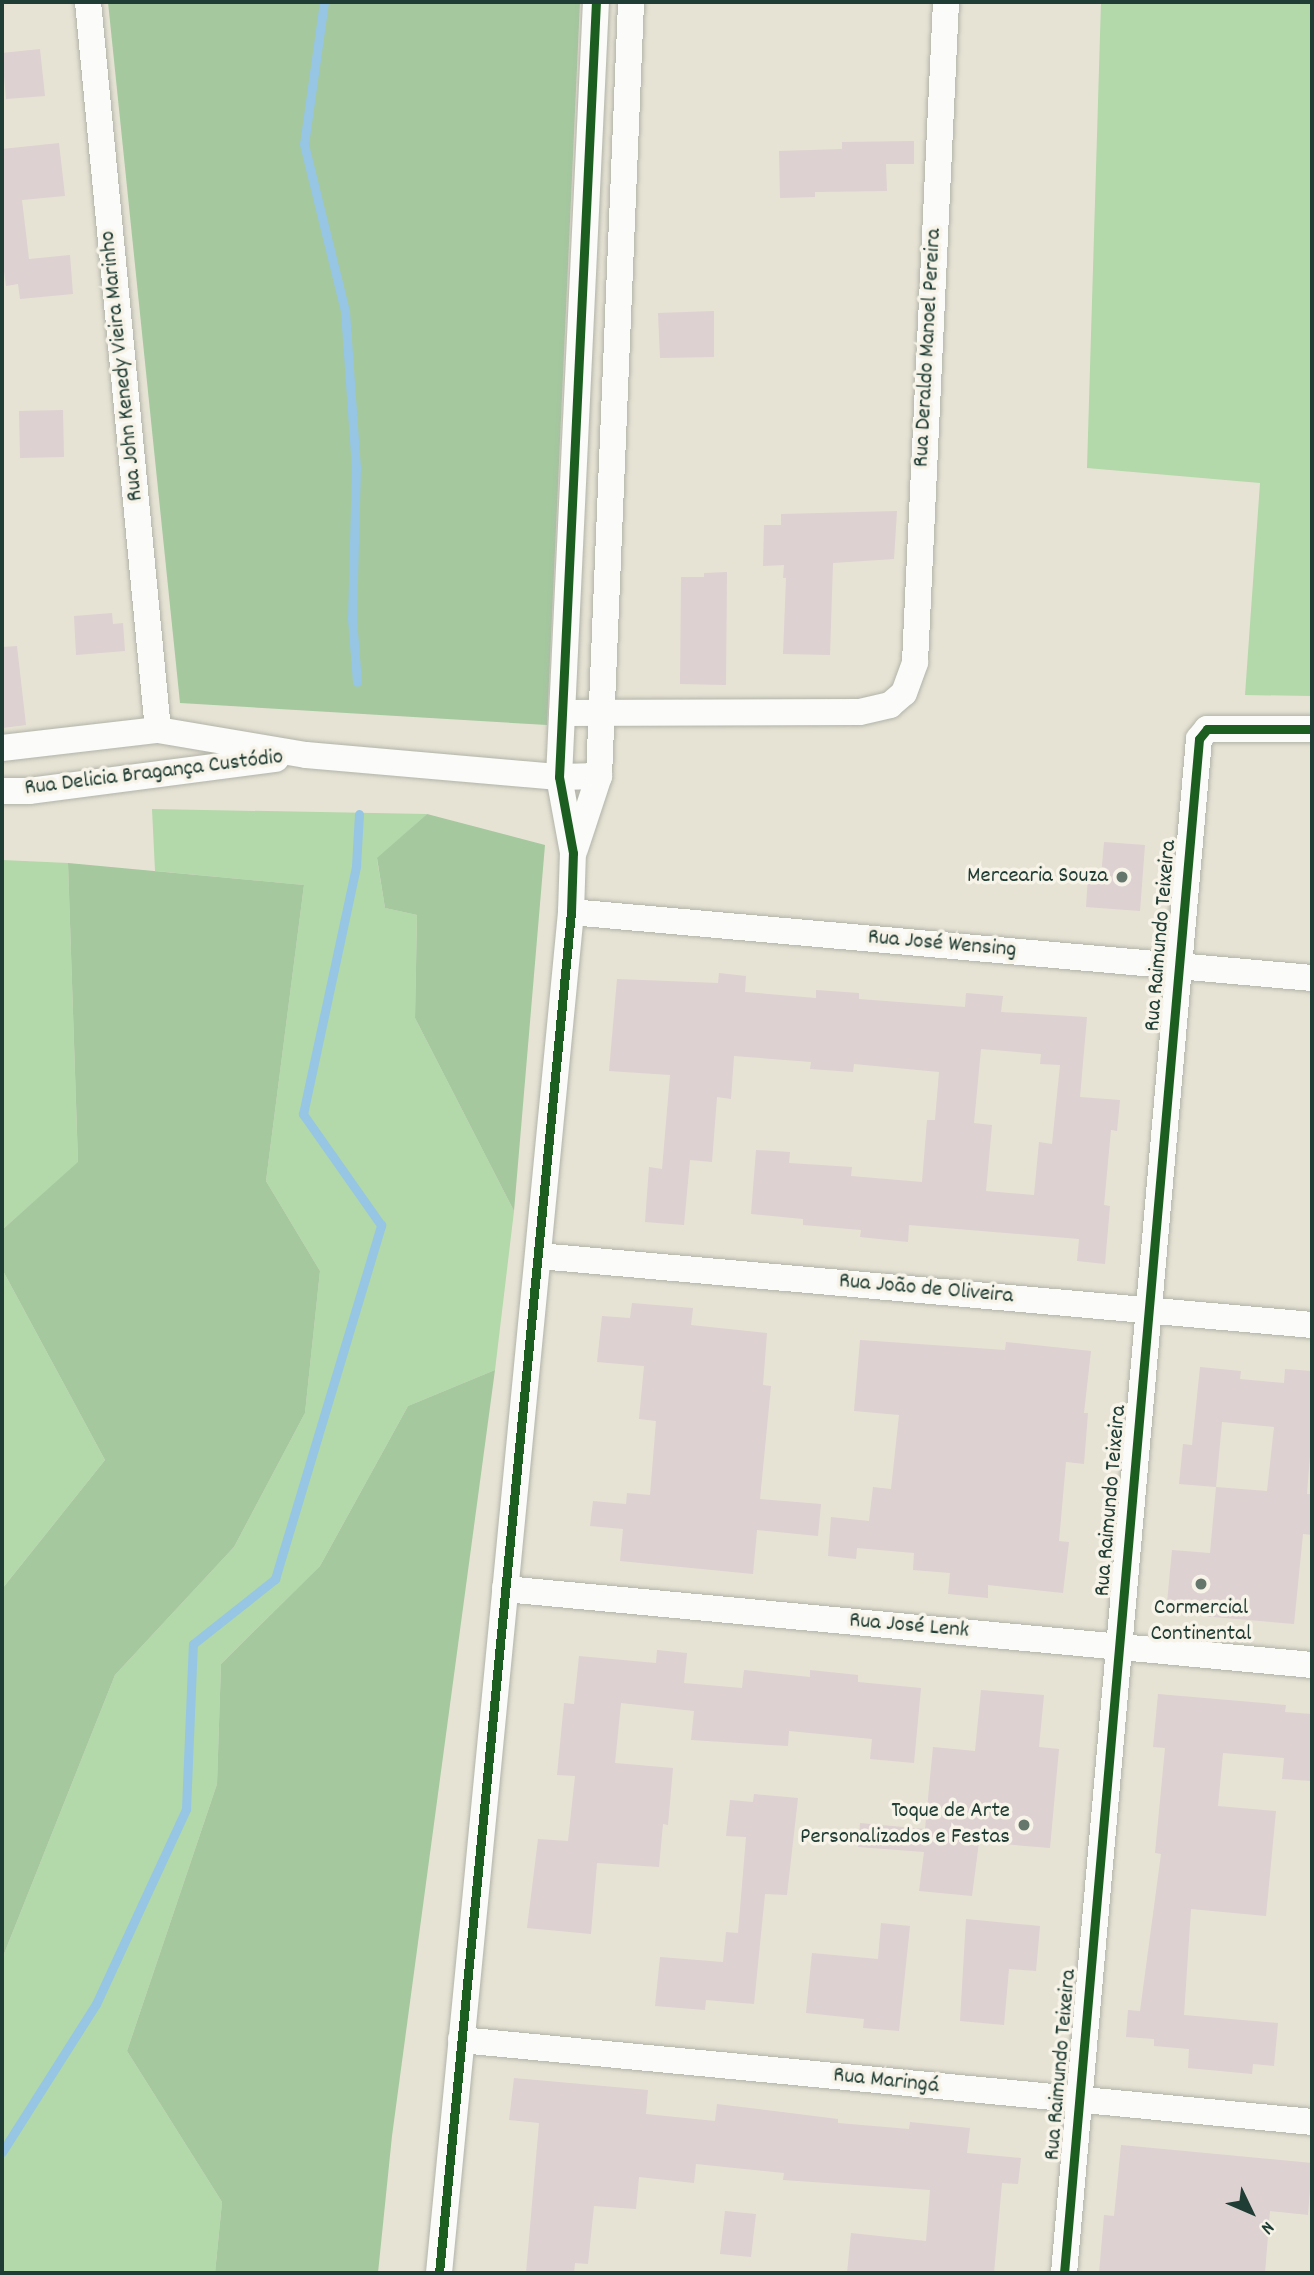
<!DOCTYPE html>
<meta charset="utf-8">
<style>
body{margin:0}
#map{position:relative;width:1314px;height:2275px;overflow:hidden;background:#e6e3d4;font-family:Dekko,sans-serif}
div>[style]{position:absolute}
.green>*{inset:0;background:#b3d8aa}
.forest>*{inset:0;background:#a5c89f}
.stream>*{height:9px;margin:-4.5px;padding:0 4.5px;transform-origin:4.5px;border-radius:4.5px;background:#96c6e3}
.building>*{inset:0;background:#ddd1d1}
.roads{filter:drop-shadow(0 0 2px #b2b3a9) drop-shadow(0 0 2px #b2b3a9)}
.minor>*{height:26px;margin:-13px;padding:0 13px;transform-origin:13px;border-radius:13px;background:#fbfbf9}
.cycleway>*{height:9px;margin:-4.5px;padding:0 4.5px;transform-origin:4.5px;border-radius:4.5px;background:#1b5e20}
.dots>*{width:19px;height:19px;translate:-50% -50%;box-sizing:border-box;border:4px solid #f7f3e8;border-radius:50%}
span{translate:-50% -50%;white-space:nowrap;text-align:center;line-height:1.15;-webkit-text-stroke:7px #f7f3e8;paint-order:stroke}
.street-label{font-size:23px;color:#1f3d34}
.poi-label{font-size:23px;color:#1f3d34}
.right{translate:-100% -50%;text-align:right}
.frame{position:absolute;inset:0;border:4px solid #1f3d34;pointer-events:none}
.north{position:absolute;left:1216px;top:2177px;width:70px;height:70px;-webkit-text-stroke:5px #f7f3e8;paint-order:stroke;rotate:134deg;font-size:19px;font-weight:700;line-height:28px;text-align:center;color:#1f3d34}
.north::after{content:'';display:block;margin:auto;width:24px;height:32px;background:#1f3d34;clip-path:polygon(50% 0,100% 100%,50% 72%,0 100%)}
</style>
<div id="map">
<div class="green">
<div style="clip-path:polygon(1101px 2px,1312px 2px,1312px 696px,1245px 695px,1260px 483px,1087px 468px)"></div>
<div style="clip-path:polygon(152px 809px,427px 814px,377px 859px,385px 908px,417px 915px,415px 1018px,514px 1211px,495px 1370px,408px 1406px,320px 1566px,221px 1664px,217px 1784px,127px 2051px,222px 2202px,215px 2273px,2px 2273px,2px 1959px,115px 1675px,234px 1547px,305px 1413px,320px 1271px,266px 1181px,304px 885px,155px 871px)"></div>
<div style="clip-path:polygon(2px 860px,68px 863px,78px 1163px,2px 1230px)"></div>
<div style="clip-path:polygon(2px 1269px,105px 1460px,2px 1589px)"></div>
</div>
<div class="forest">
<div style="clip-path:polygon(108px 2px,580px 2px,547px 725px,180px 703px)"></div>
<div style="clip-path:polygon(427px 814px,545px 845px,514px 1211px,415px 1018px,417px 915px,385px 908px,377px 858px)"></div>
<div style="clip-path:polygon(68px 863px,304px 885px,266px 1181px,320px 1271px,305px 1413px,234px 1547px,115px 1675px,2px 1959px,2px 1589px,105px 1460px,2px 1269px,2px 1230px,78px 1162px)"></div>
<div style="clip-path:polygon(495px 1370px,392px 2136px,378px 2273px,215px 2273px,222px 2202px,127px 2051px,217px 1784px,221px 1664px,320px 1566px,408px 1406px)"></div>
</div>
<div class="stream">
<div style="left:324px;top:2px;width:143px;rotate:98deg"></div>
<div style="left:304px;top:144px;width:172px;rotate:76.2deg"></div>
<div style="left:345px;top:311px;width:156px;rotate:86deg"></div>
<div style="left:356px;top:467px;width:151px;rotate:91.5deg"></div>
<div style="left:352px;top:618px;width:64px;rotate:85.5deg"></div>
<div style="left:2px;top:2152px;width:175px;rotate:-57.6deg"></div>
<div style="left:96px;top:2004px;width:215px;rotate:-65.2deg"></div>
<div style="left:186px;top:1809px;width:165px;rotate:-87.6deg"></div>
<div style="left:193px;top:1644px;width:105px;rotate:-38.4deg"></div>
<div style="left:275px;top:1579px;width:370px;rotate:-73.3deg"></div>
<div style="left:381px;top:1225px;width:136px;rotate:-125.1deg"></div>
<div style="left:303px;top:1114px;width:254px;rotate:-77.9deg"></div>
<div style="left:356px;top:866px;width:52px;rotate:-86.7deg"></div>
</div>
<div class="building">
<div style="clip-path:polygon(40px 49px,45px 96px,6px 99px,2px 53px)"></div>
<div style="clip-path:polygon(914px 141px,914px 164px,886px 164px,887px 191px,815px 192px,815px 197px,780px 198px,779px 151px,842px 149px,842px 142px)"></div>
<div style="clip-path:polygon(59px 143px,65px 196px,22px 200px,29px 259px,70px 255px,73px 294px,20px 299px,18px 284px,6px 286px,2px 256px,2px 149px)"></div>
<div style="clip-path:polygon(714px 311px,714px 357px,660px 358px,658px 313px)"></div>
<div style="clip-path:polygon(63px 410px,64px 457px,20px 458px,19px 411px)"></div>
<div style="clip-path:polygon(897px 511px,894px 559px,833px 563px,830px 655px,783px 654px,786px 578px,783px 578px,784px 565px,763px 566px,764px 525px,781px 525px,781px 514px)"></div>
<div style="clip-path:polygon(727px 572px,726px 685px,680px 684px,681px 577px,704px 577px,704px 573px)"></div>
<div style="clip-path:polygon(112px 613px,113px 624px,123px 623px,125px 651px,76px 655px,74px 616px)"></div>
<div style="clip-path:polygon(17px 646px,26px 725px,2px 728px,2px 647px)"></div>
<div style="clip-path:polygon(1104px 842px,1145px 845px,1140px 911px,1086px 907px,1088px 876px,1101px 877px)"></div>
<div style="clip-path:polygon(evenodd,719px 973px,746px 976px,745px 992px,816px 998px,816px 990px,859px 993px,859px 999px,965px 1007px,966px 993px,1003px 996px,1001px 1012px,1087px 1017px,1080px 1097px,1120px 1100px,1117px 1131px,1111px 1130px,1104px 1205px,1110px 1206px,1105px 1264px,1077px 1261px,1079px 1239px,909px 1225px,908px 1242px,860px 1237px,861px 1230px,803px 1225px,803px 1219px,751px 1214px,756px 1150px,790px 1152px,789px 1163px,852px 1167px,851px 1176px,922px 1182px,927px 1120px,935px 1120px,939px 1072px,854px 1064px,853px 1072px,810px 1069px,811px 1062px,734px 1056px,731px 1099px,717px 1097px,712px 1162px,690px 1160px,684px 1225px,645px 1222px,649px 1167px,662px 1169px,670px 1075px,609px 1071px,617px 979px,718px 983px,719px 973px,981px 1049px,1041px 1054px,1040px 1064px,1060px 1065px,1052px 1144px,1039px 1142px,1034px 1195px,986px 1191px,992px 1125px,974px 1123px,981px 1049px)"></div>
<div style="clip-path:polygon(632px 1303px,693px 1308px,691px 1325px,767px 1333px,763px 1385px,771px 1386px,760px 1499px,821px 1504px,818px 1536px,757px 1530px,753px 1574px,620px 1561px,623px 1529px,590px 1526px,593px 1501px,626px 1504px,627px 1493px,650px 1495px,656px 1421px,639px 1419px,644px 1366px,597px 1362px,602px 1316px,630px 1318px)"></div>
<div style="clip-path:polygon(860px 1340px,1005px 1350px,1006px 1342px,1091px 1351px,1084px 1413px,1088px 1413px,1084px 1464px,1066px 1462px,1059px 1541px,1069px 1542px,1063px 1593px,988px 1585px,988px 1598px,948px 1594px,950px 1573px,913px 1570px,914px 1553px,857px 1548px,856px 1559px,828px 1556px,831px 1517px,869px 1521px,873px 1487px,891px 1489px,899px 1415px,854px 1411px)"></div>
<div style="clip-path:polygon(evenodd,1200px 1367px,1241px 1371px,1240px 1379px,1284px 1383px,1285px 1369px,1312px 1371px,1312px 1430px,1307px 1494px,1312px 1494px,1312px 1535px,1303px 1534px,1294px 1624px,1166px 1613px,1172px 1550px,1210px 1553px,1216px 1487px,1179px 1484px,1183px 1444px,1192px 1445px,1200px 1367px,1222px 1422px,1274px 1427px,1267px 1491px,1216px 1487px,1222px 1422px)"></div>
<div style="clip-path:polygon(657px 1650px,687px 1653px,684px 1683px,742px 1688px,744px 1670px,810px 1677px,810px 1670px,858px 1675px,858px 1682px,921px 1688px,914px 1763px,870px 1759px,872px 1739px,789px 1731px,788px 1746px,691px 1740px,694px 1711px,621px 1703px,615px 1763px,673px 1768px,668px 1825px,663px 1824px,659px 1867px,597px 1863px,591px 1934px,527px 1928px,538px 1839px,568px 1841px,575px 1776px,557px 1775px,564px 1703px,574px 1704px,579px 1656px,656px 1663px)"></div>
<div style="clip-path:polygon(981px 1690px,1044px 1695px,1039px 1747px,1059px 1749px,1050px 1848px,979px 1842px,972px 1896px,919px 1891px,924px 1852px,858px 1847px,860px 1823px,925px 1829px,933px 1747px,975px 1751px)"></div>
<div style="clip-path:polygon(1158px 1694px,1286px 1705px,1285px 1712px,1312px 1714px,1312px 1781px,1282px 1779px,1284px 1758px,1223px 1753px,1218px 1806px,1276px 1811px,1266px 1916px,1191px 1909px,1184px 2015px,1278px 2023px,1274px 2066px,1253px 2064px,1252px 2074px,1188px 2068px,1189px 2049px,1154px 2046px,1154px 2039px,1126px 2037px,1128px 2010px,1140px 2011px,1161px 1854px,1155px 1853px,1165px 1748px,1153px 1747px)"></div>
<div style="clip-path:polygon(754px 1794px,798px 1798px,787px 1895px,765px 1894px,754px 2004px,706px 2000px,705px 2010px,655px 2006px,660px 1957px,723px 1962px,726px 1932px,738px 1933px,746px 1837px,726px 1836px,730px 1800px,753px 1802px)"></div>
<div style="clip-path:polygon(966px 1919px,1040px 1926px,1036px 1971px,1009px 1969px,1004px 2025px,960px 2021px)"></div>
<div style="clip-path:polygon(881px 1923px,910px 1926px,899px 2031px,863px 2028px,864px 2019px,806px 2013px,812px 1953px,878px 1959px)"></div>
<div style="clip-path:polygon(514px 2078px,648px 2090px,646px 2114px,715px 2121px,717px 2104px,838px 2119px,838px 2123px,909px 2129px,910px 2122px,970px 2128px,967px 2153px,1021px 2158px,1018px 2184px,1002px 2183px,994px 2273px,847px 2273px,851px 2233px,926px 2241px,930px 2190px,783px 2180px,784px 2173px,696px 2164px,694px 2183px,639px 2177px,636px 2209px,594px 2206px,588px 2264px,575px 2263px,574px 2273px,526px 2273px,539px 2123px,509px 2120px)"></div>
<div style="clip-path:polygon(1121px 2145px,1312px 2163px,1308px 2215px,1270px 2211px,1265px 2273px,1099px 2273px,1104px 2215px,1114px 2216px)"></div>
<div style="clip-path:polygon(725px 2211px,756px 2214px,751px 2257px,720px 2254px)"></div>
</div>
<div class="roads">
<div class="minor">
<div style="left:88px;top:2px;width:731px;rotate:84.51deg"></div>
<div style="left:562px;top:713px;width:298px;rotate:-0.2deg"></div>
<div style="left:860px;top:712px;width:31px;rotate:-13deg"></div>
<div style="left:890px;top:705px;width:18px;rotate:-41deg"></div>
<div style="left:904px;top:693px;width:33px;rotate:-70deg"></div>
<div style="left:915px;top:662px;width:661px;rotate:-87.31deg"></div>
<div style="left:2px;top:748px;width:157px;rotate:-6.6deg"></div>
<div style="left:158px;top:730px;width:150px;rotate:9.6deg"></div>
<div style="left:306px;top:755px;width:254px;rotate:5deg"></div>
<div style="left:559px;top:777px;width:40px;rotate:-1.4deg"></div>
<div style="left:2px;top:791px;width:27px"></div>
<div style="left:29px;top:791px;width:249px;rotate:-7.4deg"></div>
<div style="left:575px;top:849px;width:77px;rotate:-71.8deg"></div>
<div style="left:599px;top:776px;width:775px;rotate:-87.63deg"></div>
<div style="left:571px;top:912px;width:744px;rotate:5.09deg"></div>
<div style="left:539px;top:1256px;width:776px;rotate:5.1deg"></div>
<div style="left:505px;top:1589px;width:811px;rotate:5.38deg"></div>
<div style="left:461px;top:2040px;width:855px;rotate:5.5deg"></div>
<div style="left:439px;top:2273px;width:1367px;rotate:-84.46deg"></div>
<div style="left:571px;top:912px;width:59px;rotate:-88.1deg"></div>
<div style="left:573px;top:853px;width:77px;rotate:-100.4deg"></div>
<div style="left:559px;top:777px;width:776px;rotate:-87.27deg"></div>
<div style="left:1064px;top:2273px;width:1540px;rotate:-84.97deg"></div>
<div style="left:1199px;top:739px;width:13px;rotate:-51deg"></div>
<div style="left:1207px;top:729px;width:105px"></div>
</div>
</div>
<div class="cycleway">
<div style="left:439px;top:2273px;width:1367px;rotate:-84.46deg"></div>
<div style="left:571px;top:912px;width:59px;rotate:-88.1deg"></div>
<div style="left:573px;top:853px;width:77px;rotate:-100.4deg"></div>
<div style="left:559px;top:777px;width:776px;rotate:-87.27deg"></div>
<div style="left:1064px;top:2273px;width:1540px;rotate:-84.97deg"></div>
<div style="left:1199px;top:739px;width:13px;rotate:-51deg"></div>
<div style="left:1207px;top:729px;width:105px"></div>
</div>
<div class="dots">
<div style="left:1122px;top:877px;background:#65776c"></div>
<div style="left:1201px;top:1584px;background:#65776c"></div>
<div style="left:1024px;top:1825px;background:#65776c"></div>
</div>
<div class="street-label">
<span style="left:929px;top:348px;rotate:-87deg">Rua Deraldo Manoel Pereira</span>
<span style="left:123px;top:366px;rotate:-96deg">Rua John Kenedy Vieira Marinho</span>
<span style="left:154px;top:774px;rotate:-7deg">Rua Delicia Bragança Custódio</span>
<span style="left:1162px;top:936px;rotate:-85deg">Rua Raimundo Teixeira</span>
<span style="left:942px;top:945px;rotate:5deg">Rua José Wensing</span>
<span style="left:926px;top:1290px;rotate:5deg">Rua João de Oliveira</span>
<span style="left:1112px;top:1501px;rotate:-85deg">Rua Raimundo Teixeira</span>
<span style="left:909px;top:1627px;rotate:5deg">Rua José Lenk</span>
<span style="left:1062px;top:2065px;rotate:-85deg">Rua Raimundo Teixeira</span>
<span style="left:886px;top:2082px;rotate:6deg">Rua Maringá</span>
</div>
<div class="poi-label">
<span class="right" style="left:1108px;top:877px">Mercearia Souza</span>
<span style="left:1201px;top:1622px">Cormercial<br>Continental</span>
<span class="right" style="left:1010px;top:1825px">Toque de Arte<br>Personalizados e Festas</span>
</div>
<div class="frame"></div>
<div class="north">N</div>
</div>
